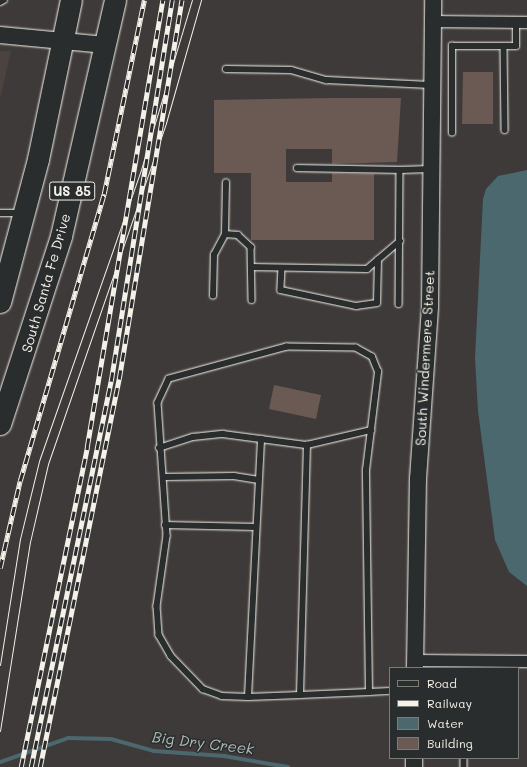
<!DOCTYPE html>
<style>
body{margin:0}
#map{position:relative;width:527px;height:767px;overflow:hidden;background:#3e3a39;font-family:Mali,sans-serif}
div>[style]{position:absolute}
.built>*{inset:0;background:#4c4341}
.water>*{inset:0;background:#4a686d}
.stream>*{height:4px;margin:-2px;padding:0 2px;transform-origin:2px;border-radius:2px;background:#4a686d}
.building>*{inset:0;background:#6b5954}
.roads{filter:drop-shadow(0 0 1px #f4f1e8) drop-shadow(0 0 1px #f4f1e8)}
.lane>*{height:5.5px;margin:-2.75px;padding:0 2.75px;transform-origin:2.75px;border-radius:2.75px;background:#2a2d2e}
.street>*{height:11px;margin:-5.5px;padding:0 5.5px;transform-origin:5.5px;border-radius:5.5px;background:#2a2d2e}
.secondary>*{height:16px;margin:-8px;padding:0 8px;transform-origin:8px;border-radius:8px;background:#2a2d2e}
.highway>*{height:21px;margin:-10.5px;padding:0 10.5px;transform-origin:10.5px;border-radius:10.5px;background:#2a2d2e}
.tram>*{height:1px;margin:-0.5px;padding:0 0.5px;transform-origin:0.5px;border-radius:0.5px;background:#f4f1e8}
.rail>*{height:4.5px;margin-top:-2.25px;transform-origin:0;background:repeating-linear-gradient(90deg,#2a2d2e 0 9px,#f4f1e8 0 18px);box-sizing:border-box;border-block:1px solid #f4f1e8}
span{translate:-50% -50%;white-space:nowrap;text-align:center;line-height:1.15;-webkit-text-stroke:3px #2a2d2e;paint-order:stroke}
.shield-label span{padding:1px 3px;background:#2a2d2e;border:1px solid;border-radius:3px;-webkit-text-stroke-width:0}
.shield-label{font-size:13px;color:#f4f1e8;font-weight:700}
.street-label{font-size:14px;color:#f4f1e8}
.water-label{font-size:15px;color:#b0bab7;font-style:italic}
.legend{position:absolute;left:389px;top:667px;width:130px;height:92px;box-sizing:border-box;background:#2a2d2e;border:1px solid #7b7b78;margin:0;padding:5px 7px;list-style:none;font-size:12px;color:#f4f1e8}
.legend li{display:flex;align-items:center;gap:8px;height:20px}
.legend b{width:20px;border:1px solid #7b7b78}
</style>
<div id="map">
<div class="built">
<div style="clip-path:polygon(0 51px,11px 51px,0 99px)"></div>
</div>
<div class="water">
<div style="clip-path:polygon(527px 170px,527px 586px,509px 572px,495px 540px,478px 411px,475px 358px,483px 199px,486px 189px,498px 176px)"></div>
</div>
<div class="stream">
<div style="left:0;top:762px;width:72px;rotate:-19.4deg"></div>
<div style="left:68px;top:738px;width:43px;rotate:1.3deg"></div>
<div style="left:111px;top:739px;width:45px;rotate:15.6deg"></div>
<div style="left:154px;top:751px;width:70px;rotate:4.1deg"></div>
<div style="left:224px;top:756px;width:65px;rotate:9.8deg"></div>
</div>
<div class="building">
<div style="clip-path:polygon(463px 72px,493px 72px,493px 124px,462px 124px)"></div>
<div style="clip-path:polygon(333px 98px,401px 98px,397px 162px,332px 164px,332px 149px,286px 149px,286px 182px,332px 182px,332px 173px,374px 174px,374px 240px,251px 240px,251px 173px,214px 173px,214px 100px)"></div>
<div style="clip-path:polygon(274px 385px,321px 395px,316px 419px,269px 409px)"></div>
</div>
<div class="roads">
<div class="lane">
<div style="left:0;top:2px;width:4px;rotate:-27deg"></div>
<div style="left:504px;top:46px;width:84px;rotate:89.3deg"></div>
<div style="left:226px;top:69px;width:65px;rotate:0.9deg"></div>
<div style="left:291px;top:70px;width:37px;rotate:16deg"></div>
<div style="left:327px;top:80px;width:103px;rotate:2.8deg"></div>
<div style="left:452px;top:133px;width:87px;rotate:-90deg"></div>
<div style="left:452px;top:46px;width:64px"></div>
<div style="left:516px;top:46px;width:24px;rotate:-90deg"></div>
<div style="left:297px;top:168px;width:103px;rotate:1.1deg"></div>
<div style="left:400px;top:170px;width:134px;rotate:90.4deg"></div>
<div style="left:400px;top:170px;width:30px;rotate:-2deg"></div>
<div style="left:0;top:213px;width:20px"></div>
<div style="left:225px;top:234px;width:51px;rotate:-88.9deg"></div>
<div style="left:251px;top:267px;width:116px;rotate:1deg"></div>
<div style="left:367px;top:269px;width:43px;rotate:-40.3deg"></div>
<div style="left:282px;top:268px;width:22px;rotate:93deg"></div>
<div style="left:281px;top:290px;width:77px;rotate:12deg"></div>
<div style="left:356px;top:306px;width:21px;rotate:-8deg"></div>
<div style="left:377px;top:303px;width:43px;rotate:-88.7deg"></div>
<div style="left:213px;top:296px;width:41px;rotate:-88.6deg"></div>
<div style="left:214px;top:255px;width:24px;rotate:-62deg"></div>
<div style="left:225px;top:234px;width:13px;rotate:4deg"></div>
<div style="left:238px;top:235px;width:18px;rotate:43deg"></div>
<div style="left:251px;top:247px;width:53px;rotate:88.9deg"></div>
<div style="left:159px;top:448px;width:36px;rotate:-18deg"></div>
<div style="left:193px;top:437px;width:30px;rotate:-6deg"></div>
<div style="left:223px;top:434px;width:85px;rotate:7.5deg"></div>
<div style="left:307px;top:445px;width:66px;rotate:-13.2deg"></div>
<div style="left:165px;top:477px;width:69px;rotate:-0.8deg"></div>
<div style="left:234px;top:476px;width:25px;rotate:9deg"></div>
<div style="left:165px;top:525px;width:91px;rotate:1.3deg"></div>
<div style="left:369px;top:692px;width:222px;rotate:-90.8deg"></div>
<div style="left:366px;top:470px;width:99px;rotate:-83deg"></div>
<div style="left:378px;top:372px;width:16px;rotate:-112deg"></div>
<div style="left:372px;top:357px;width:18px;rotate:-151deg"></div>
<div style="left:356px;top:348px;width:69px;rotate:-179.2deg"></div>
<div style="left:287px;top:347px;width:122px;rotate:164.8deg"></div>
<div style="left:169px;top:379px;width:26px;rotate:115deg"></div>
<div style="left:158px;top:403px;width:133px;rotate:86.1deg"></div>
<div style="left:167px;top:536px;width:71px;rotate:98.1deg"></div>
<div style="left:157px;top:606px;width:29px;rotate:86deg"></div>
<div style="left:159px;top:635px;width:24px;rotate:60deg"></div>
<div style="left:171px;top:656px;width:46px;rotate:45.9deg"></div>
<div style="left:203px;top:689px;width:20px;rotate:20deg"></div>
<div style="left:222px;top:696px;width:26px;rotate:2deg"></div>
<div style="left:248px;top:697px;width:52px;rotate:-2.2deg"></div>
<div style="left:300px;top:695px;width:69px;rotate:-2.5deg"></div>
<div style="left:369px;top:692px;width:21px;rotate:-3deg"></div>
<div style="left:300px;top:695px;width:250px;rotate:-88.4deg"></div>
<div style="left:248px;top:697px;width:258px;rotate:-87.1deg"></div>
<div style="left:464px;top:758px;width:9px;rotate:90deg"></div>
</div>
<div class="street">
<div style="left:430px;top:21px;width:97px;rotate:0.6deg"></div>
<div style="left:415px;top:660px;width:112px;rotate:0.5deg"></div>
</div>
<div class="secondary">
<div style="left:0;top:35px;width:106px;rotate:5.4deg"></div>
<div style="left:415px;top:668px;width:189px;rotate:-89.1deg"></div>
<div style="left:418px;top:479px;width:173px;rotate:-86deg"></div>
<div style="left:430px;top:306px;width:306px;rotate:-89.4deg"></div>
<div style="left:414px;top:767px;width:9px;rotate:-90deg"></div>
</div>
<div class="highway">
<div style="left:0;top:302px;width:148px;rotate:-75.1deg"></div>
<div style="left:38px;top:159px;width:162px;rotate:-78.3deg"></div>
<div style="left:0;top:424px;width:198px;rotate:-72deg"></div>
<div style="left:61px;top:236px;width:242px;rotate:-77.1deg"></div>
</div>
</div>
<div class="tram">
<div style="left:0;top:665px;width:128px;rotate:-81deg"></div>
<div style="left:20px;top:539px;width:80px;rotate:-76.3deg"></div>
<div style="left:39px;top:461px;width:305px;rotate:-70.7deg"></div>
<div style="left:140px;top:173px;width:181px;rotate:-73.3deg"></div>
<div style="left:0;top:731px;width:191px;rotate:-81deg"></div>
<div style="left:30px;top:542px;width:80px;rotate:-77deg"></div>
<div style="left:48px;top:464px;width:361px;rotate:-70.9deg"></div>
<div style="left:166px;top:123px;width:128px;rotate:-74.1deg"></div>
</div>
<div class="rail">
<div style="left:0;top:568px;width:89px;rotate:-77.1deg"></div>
<div style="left:20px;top:481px;width:299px;rotate:-73.7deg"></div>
<div style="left:104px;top:194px;width:198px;rotate:-78.3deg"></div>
<div style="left:21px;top:767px;width:327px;rotate:-78.3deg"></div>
<div style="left:87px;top:447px;width:453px;rotate:-80.4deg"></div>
<div style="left:31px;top:767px;width:394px;rotate:-78.3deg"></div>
<div style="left:111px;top:381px;width:386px;rotate:-80.9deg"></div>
<div style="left:40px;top:767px;width:396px;rotate:-78.5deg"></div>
<div style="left:119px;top:379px;width:384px;rotate:-80.6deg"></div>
</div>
<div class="shield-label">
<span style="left:72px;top:191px">US 85</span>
</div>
<div class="street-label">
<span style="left:46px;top:283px;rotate:-74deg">South Santa Fe Drive</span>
<span style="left:425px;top:358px;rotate:-87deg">South Windermere Street</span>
</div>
<div class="water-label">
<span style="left:203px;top:743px;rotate:7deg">Big Dry Creek</span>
</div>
<ul class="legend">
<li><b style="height:5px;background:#2a2d2e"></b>Road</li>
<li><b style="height:5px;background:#f4f1e8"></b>Railway</li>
<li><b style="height:11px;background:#4a686d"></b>Water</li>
<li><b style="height:11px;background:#6b5954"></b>Building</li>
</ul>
</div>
